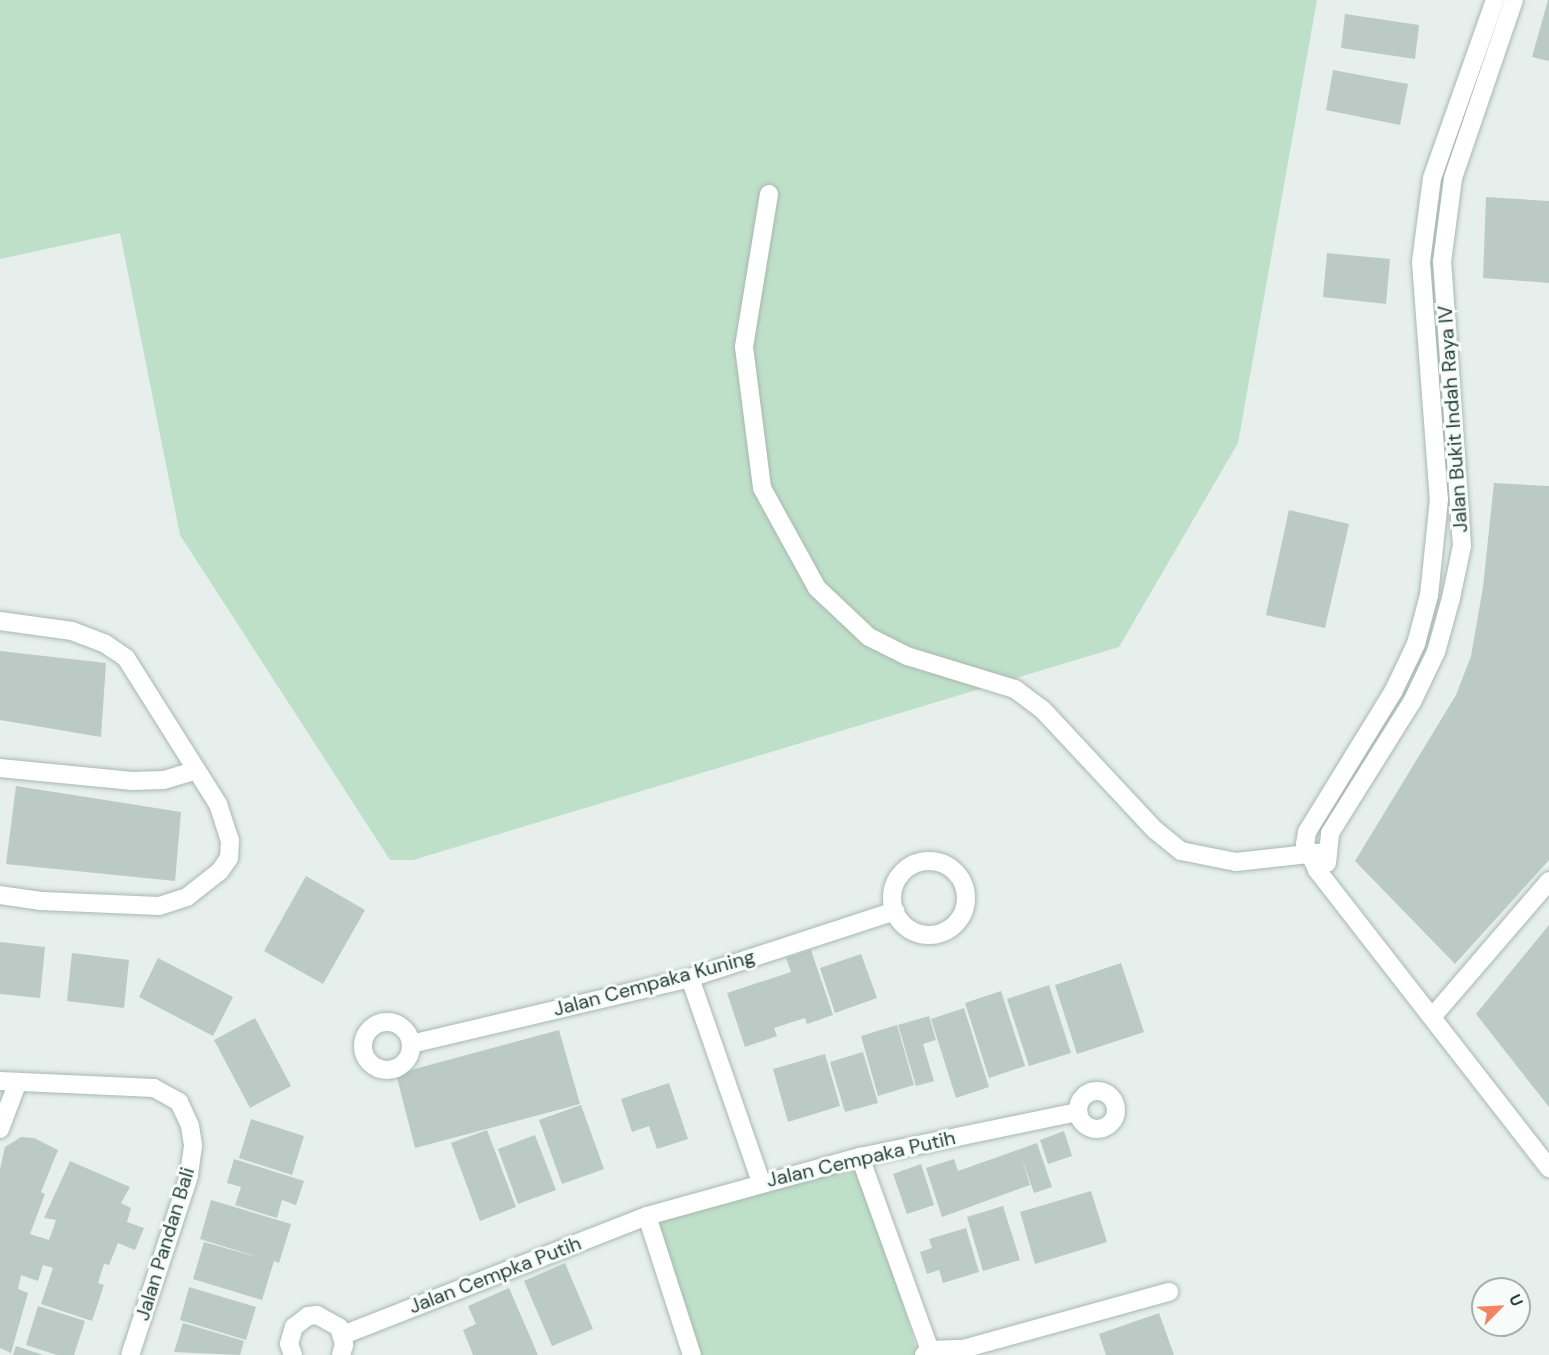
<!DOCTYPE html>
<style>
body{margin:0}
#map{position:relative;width:1549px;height:1355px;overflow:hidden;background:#e6efeb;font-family:"DM Sans",sans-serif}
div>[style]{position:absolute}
.green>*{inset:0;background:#bfe0c8}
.building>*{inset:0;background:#bbcac4}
.roads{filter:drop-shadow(0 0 2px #a8b8b2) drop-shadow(0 0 2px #a8b8b2)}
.minor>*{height:18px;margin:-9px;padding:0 9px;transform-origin:9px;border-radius:9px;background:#fff}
.minor>.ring{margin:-9px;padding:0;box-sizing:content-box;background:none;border:18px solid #fff;border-radius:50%}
span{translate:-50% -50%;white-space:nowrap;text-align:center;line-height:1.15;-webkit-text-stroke:6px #f7fbf9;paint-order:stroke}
.street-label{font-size:20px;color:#24423a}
.north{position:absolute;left:1471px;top:1277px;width:60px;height:60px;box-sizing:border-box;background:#f7fbf9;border:2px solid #a3b1ad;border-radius:50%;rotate:66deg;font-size:16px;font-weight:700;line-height:24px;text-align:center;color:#24423a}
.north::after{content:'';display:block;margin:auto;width:21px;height:27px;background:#f4845f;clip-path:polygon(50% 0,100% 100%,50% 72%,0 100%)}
</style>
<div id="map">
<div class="green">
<div style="clip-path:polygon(0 0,1317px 0,1238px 443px,1119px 647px,413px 860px,390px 860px,180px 535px,120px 233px,0 259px)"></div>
<div style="clip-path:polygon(861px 1159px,918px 1355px,698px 1355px,650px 1217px)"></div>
</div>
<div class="building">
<div style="clip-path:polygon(1548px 0,1549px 0,1549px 61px,1532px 57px)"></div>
<div style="clip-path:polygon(1345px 14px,1419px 25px,1415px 59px,1341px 48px)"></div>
<div style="clip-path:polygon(1333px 70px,1408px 84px,1400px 125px,1326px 110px)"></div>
<div style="clip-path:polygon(1486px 197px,1549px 201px,1549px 283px,1483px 278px)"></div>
<div style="clip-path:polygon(1327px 253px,1390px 259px,1386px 304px,1323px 297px)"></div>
<div style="clip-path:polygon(1494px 483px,1549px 486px,1549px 860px,1455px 964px,1355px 861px,1456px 695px,1471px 656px,1483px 587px)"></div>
<div style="clip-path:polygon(1289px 510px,1349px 524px,1325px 628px,1266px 615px)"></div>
<div style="clip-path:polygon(0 651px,106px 663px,101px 737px,0 720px)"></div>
<div style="clip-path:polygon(16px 786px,181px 812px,175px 881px,6px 864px)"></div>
<div style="clip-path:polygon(306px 876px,365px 910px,323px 984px,264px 951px)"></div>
<div style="clip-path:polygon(1549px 925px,1549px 1107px,1476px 1014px)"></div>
<div style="clip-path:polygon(0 942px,45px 947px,40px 998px,0 994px)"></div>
<div style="clip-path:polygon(811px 950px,833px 1015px,807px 1024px,805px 1018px,774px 1028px,777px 1036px,745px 1047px,727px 993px,791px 972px,786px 958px)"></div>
<div style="clip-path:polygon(72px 953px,129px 960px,124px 1008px,67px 1001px)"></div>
<div style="clip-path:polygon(861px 954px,877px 998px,835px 1013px,820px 968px)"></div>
<div style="clip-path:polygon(158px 958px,233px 997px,213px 1036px,139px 997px)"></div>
<div style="clip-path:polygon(1121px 963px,1144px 1032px,1077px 1054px,1055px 985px)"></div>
<div style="clip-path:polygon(1049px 985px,1071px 1053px,1029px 1066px,1007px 999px)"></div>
<div style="clip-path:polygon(1001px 991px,1025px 1066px,989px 1078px,965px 1003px)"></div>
<div style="clip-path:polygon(964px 1008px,989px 1087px,956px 1098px,931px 1019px)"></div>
<div style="clip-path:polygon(929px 1016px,936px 1040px,923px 1044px,934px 1081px,916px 1086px,898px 1025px)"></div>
<div style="clip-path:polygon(255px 1018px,291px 1086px,250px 1108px,214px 1040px)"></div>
<div style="clip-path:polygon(897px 1025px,914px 1085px,878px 1096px,861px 1036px)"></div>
<div style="clip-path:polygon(559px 1030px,580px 1104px,415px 1148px,396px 1074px)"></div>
<div style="clip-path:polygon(863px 1052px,878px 1103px,845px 1112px,830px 1062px)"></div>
<div style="clip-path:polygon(825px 1054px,840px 1106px,788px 1122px,773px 1069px)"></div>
<div style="clip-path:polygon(669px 1083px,688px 1139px,657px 1149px,649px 1126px,632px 1132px,621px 1099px)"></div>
<div style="clip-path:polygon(581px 1105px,604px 1169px,562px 1184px,539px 1120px)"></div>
<div style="clip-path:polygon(251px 1119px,304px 1136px,292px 1175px,239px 1158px)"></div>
<div style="clip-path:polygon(487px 1130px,516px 1207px,480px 1221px,451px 1143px)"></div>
<div style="clip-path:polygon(1064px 1131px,1072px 1156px,1048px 1164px,1040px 1140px)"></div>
<div style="clip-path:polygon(535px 1135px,556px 1190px,518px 1204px,498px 1149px)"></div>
<div style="clip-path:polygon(21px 1137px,34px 1138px,58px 1150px,41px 1192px,45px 1194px,30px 1234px,49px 1240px,56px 1220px,44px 1218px,70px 1161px,130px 1187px,121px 1203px,131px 1208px,127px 1222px,144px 1228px,135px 1250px,118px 1243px,109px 1265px,104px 1264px,98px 1283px,104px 1285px,92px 1321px,41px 1304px,53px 1268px,43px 1265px,38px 1281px,21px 1275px,18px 1289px,28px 1293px,11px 1353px,0 1348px,0 1169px,5px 1147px)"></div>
<div style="clip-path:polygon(1037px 1143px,1052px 1187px,1034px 1193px,1021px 1156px,1030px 1185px,942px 1217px,926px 1168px,954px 1159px,958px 1171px)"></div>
<div style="clip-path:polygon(234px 1159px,304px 1181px,296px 1205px,282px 1200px,277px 1218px,235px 1205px,241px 1187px,227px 1183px)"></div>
<div style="clip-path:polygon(921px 1164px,934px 1205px,907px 1214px,893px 1174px)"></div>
<div style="clip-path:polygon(1091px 1191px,1107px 1242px,1035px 1264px,1020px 1212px)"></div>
<div style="clip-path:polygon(211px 1200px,291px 1224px,279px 1263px,274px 1261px,262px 1300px,193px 1279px,204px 1242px,264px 1259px,200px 1239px)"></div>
<div style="clip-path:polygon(1003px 1206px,1020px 1260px,983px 1271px,967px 1217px)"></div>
<div style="clip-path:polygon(966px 1228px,979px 1272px,943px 1283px,939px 1270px,927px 1274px,920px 1252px,932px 1248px,929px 1239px)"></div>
<div style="clip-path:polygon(565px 1263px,593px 1329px,552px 1346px,524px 1281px)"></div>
<div style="clip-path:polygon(189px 1287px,256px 1307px,246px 1340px,180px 1320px)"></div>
<div style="clip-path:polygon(509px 1288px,538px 1355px,473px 1355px,463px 1330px,476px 1324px,468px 1306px)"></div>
<div style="clip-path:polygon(38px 1306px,85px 1321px,74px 1355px,57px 1355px,26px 1345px)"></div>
<div style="clip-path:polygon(1159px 1313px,1174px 1355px,1106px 1355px,1099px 1334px)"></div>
<div style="clip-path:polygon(183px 1323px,244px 1341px,240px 1355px,174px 1352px)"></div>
<div style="clip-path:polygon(16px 1346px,43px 1355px,13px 1355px)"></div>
</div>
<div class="roads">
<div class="minor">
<div style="left:1495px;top:0;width:189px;rotate:109.5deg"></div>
<div style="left:1432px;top:178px;width:85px;rotate:97.5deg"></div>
<div style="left:1421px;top:262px;width:238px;rotate:85.7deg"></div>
<div style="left:1439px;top:499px;width:97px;rotate:95.9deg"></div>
<div style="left:1429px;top:595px;width:51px;rotate:104.9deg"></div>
<div style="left:1416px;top:644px;width:53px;rotate:115.6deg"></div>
<div style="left:1393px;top:692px;width:164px;rotate:121.6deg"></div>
<div style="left:1307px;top:832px;width:12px;rotate:99deg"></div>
<div style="left:1305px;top:844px;width:29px;rotate:65deg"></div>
<div style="left:1317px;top:870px;width:378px;rotate:52.1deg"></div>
<div style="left:769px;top:194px;width:155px;rotate:99.3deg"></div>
<div style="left:744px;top:347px;width:142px;rotate:82.7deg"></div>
<div style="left:762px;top:488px;width:114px;rotate:61.2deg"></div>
<div style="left:817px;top:588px;width:71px;rotate:43.3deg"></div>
<div style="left:869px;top:637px;width:42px;rotate:26.6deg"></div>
<div style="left:907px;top:656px;width:113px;rotate:17deg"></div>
<div style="left:1015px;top:689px;width:34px;rotate:37deg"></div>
<div style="left:1042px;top:709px;width:166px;rotate:47deg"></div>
<div style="left:1155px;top:830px;width:33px;rotate:39deg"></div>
<div style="left:1181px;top:851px;width:56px;rotate:11.3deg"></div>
<div style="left:1236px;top:862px;width:91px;rotate:-6.3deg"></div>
<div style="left:0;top:621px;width:73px;rotate:7.9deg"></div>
<div style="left:72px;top:631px;width:34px;rotate:21deg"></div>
<div style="left:104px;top:643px;width:27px;rotate:34deg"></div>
<div style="left:126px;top:658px;width:173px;rotate:57.8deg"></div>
<div style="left:218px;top:804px;width:38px;rotate:72deg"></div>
<div style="left:230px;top:840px;width:18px;rotate:93deg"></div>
<div style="left:229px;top:858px;width:16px;rotate:125deg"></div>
<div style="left:220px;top:871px;width:42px;rotate:141.8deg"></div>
<div style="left:187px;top:897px;width:29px;rotate:162deg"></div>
<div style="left:159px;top:906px;width:118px;rotate:-177.6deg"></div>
<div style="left:41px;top:901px;width:41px;rotate:-171.7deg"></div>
<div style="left:0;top:768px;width:133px;rotate:5.6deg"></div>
<div style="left:132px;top:781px;width:32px;rotate:-2deg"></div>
<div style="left:164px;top:780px;width:34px;rotate:-17deg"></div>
<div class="ring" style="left:892px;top:861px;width:56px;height:56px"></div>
<div style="left:1327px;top:863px;width:30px;rotate:-84deg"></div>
<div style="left:1330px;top:833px;width:155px;rotate:-58deg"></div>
<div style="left:1412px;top:702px;width:55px;rotate:-64.4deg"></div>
<div style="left:1436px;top:652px;width:56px;rotate:-74.5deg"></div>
<div style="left:1451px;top:598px;width:53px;rotate:-78.1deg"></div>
<div style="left:1462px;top:546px;width:285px;rotate:-94deg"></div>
<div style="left:1442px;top:262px;width:85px;rotate:-82.5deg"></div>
<div style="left:1453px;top:178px;width:188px;rotate:-71.1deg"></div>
<div style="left:690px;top:978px;width:216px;rotate:70.8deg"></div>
<div style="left:1433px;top:1016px;width:178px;rotate:-49.3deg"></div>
<div class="ring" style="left:363px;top:1022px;width:30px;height:30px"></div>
<div style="left:411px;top:1044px;width:287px;rotate:-13.3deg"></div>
<div style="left:690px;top:978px;width:216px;rotate:-18.1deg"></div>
<div style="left:0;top:1081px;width:154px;rotate:2.6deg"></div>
<div style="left:154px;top:1088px;width:29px;rotate:29deg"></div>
<div style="left:179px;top:1102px;width:26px;rotate:65deg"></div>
<div style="left:190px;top:1126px;width:20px;rotate:81deg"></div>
<div style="left:193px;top:1146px;width:30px;rotate:98deg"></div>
<div style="left:189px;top:1176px;width:188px;rotate:108.2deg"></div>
<div class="ring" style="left:1078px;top:1091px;width:20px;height:20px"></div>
<div style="left:0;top:1129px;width:48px;rotate:-69.3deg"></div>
<div style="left:860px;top:1157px;width:205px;rotate:70.1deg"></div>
<div style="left:647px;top:1216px;width:146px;rotate:72.1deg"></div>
<div style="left:343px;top:1335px;width:326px;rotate:-21.4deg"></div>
<div style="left:647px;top:1216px;width:221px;rotate:-15.5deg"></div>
<div style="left:860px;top:1157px;width:223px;rotate:-11.7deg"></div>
<div style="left:293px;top:1355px;width:12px;rotate:-110deg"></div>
<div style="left:289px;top:1344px;width:18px;rotate:-74deg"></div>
<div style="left:294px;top:1327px;width:18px;rotate:-38deg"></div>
<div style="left:308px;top:1316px;width:9px;rotate:-6deg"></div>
<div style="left:317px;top:1315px;width:25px;rotate:29deg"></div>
<div style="left:339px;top:1327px;width:19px;rotate:74deg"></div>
<div style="left:344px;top:1345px;width:10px;rotate:107deg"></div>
<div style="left:924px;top:1355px;width:8px;rotate:-40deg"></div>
<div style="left:930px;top:1350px;width:33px;rotate:-2deg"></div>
<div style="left:963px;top:1349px;width:214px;rotate:-15.5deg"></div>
</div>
</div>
<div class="street-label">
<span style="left:1453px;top:419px;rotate:-94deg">Jalan Bukit Indah Raya IV</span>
<span style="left:654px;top:983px;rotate:-15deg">Jalan Cempaka Kuning</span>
<span style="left:861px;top:1159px;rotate:-13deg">Jalan Cempaka Putih</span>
<span style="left:165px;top:1244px;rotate:-73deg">Jalan Pandan Bali</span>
<span style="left:495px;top:1275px;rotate:-21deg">Jalan Cempka Putih</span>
</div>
<div class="north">U</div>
</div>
